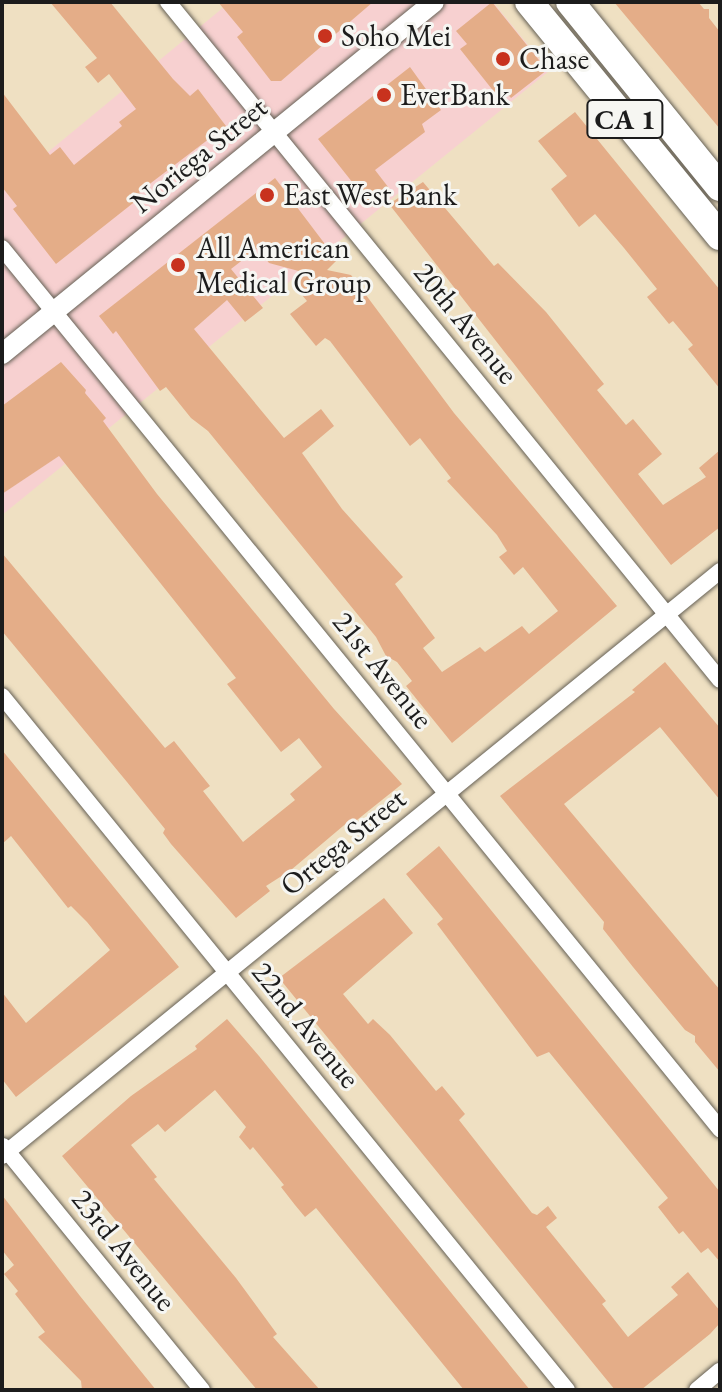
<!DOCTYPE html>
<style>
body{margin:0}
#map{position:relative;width:722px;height:1392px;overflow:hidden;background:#efe0c2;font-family:"EB Garamond",serif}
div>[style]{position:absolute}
.built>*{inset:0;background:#f7d0d0}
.building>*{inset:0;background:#e4ad88}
.roads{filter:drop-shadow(0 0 2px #666156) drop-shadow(0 0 2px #666156)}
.minor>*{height:16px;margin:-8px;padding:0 8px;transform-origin:8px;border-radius:8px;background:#fff}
.tertiary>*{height:20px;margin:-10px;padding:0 10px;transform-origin:10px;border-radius:10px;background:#fff}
.trunk>*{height:28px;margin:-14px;padding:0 14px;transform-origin:14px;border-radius:14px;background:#fff}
.dots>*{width:22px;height:22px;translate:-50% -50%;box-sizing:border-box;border:4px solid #f6f6f2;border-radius:50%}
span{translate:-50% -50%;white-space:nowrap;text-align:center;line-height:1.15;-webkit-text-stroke:6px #f6f6f2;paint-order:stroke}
.shield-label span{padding:2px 6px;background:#f6f6f2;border:2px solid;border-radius:6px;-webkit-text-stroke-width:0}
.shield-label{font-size:28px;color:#1c1c1c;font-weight:700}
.poi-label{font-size:30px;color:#1c1c1c}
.left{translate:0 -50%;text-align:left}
.street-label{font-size:30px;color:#1c1c1c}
.frame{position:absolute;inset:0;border:4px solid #1c1c1c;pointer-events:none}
</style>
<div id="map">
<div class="built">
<div style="clip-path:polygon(230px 2px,493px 2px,549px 71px,2px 515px,2px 190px)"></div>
</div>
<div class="building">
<div style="clip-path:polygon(50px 2px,110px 2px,173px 79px,190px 96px,198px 89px,226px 126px,139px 192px,142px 196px,56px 264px,13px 209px,17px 206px,2px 187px,2px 92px,50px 155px,60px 147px,74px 165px,122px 126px,119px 122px,136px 109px,109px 74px,98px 83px,85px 67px,97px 58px)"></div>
<div style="clip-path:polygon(218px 2px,373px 2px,281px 81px,271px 81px,237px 37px,243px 32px)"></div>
<div style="clip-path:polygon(492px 2px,547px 70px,511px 98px,502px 88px,495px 93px,460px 49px,467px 44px,456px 31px)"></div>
<div style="clip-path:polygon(614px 2px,698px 2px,704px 9px,709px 9px,709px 18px,720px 32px,720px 129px)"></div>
<div style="clip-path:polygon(410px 67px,441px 110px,422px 124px,425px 132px,375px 170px,392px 192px,372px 207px,318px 139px)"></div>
<div style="clip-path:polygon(575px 112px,720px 290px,720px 389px,688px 349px,693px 345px,673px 321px,669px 324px,647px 297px,657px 289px,624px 248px,595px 214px,579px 227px,551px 189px,567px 176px,538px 141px)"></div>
<div style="clip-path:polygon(evenodd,275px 178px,337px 260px,327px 270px,351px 275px,454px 413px,617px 606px,452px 743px,406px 686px,412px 681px,397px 662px,386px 656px,376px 637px,208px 431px,191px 418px,166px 387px,160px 391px,116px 331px,113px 334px,99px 316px,275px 178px,258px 248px,269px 263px,306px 273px,292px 283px,307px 301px,290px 314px,316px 346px,325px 338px,330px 341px,410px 446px,420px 438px,451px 478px,447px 481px,497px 535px,507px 551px,499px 557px,514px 575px,523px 567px,558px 611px,529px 634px,522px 626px,485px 652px,480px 647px,442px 672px,423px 648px,435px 638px,395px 584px,403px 577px,342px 509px,302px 453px,334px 426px,321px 409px,284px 438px,194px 329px,227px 300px,245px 322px,263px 308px,231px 269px,258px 248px)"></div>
<div style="clip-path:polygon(423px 182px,494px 266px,498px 263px,546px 312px,604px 384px,597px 390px,626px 425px,633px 419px,662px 454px,638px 474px,663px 505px,706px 477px,699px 468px,720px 450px,720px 527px,671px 565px,389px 204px)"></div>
<div style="clip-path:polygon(61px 362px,86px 390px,85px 393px,106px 418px,103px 421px,157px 494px,334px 709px,402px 784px,352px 824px,349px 821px,291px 870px,266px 886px,270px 891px,236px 918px,171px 844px,163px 833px,165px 829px,127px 782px,2px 631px,2px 553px,165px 748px,174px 741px,210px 786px,203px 791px,243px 842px,295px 800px,290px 794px,322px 767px,299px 738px,281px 752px,227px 684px,236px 678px,59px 456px,2px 494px,2px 406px)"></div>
<div style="clip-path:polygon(665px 662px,720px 728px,720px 800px,660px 727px,564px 804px,720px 990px,720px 1072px,695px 1042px,695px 1036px,685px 1030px,633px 967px,603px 929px,604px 922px,500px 796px,635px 692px,632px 690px)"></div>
<div style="clip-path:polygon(2px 750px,179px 967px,16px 1097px,2px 1079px,2px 992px,26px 1023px,110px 950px,87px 922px,71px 906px,68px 908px,11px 836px,2px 844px)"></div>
<div style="clip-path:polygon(439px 846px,720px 1192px,720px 1262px,708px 1248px,701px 1253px,683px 1231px,679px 1234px,658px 1207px,668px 1198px,549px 1052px,537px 1057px,437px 924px,443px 919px,406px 874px)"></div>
<div style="clip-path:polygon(384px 898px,413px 933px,343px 994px,368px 1024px,373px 1019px,390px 1035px,436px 1091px,442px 1086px,465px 1114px,459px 1120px,532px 1213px,537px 1215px,548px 1206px,557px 1218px,546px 1227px,606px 1301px,602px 1304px,628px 1337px,678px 1295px,671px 1287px,688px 1272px,720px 1311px,720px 1323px,710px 1334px,641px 1390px,615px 1390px,279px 978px)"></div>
<div style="clip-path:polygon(227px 1019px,259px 1056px,530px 1390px,464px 1390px,316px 1208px,305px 1217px,295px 1205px,281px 1187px,284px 1185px,253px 1147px,250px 1150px,239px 1137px,246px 1127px,215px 1090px,165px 1132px,158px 1124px,131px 1145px,157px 1177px,154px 1179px,236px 1278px,277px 1334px,273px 1337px,320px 1390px,257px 1390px,62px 1156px,131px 1096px,197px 1049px,195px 1046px)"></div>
<div style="clip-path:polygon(2px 1195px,80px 1296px,156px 1390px,82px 1390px,81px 1381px,38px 1337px,45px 1332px,15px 1294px,18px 1291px,4px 1274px,14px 1265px,2px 1250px)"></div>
</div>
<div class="roads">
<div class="minor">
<div style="left:168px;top:2px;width:874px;rotate:50.85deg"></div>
<div style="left:2px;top:248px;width:1137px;rotate:50.82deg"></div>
<div style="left:2px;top:696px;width:895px;rotate:50.85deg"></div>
<div style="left:3px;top:1146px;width:315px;rotate:50.8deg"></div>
<div style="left:2px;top:1156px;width:926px;rotate:-39.17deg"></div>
<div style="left:697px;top:1390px;width:30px;rotate:-40deg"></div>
</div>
<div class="tertiary">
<div style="left:2px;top:354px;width:557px;rotate:-39.17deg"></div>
</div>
<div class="trunk">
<div style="left:529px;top:2px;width:302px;rotate:50.8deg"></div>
<div style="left:570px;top:2px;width:238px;rotate:51deg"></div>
</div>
</div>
<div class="dots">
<div style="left:325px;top:36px;background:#c8321e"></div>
<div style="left:503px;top:59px;background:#c8321e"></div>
<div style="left:384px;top:95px;background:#c8321e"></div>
<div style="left:267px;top:195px;background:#c8321e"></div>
<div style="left:178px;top:265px;background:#c8321e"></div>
</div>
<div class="shield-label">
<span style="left:625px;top:119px">CA 1</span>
</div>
<div class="poi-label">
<span class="left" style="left:341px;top:36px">Soho Mei</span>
<span class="left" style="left:519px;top:59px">Chase</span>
<span class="left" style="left:400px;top:95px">EverBank</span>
<span class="left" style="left:283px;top:195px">East West Bank</span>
<span class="left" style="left:196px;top:265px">All American<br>Medical Group</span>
</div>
<div class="street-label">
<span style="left:199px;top:155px;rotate:-39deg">Noriega Street</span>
<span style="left:466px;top:323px;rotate:51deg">20th Avenue</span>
<span style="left:383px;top:670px;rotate:51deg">21st Avenue</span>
<span style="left:343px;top:842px;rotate:-39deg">Ortega Street</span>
<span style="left:306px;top:1025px;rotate:51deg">22nd Avenue</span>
<span style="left:124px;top:1250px;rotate:51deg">23rd Avenue</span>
</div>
<div class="frame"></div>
</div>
